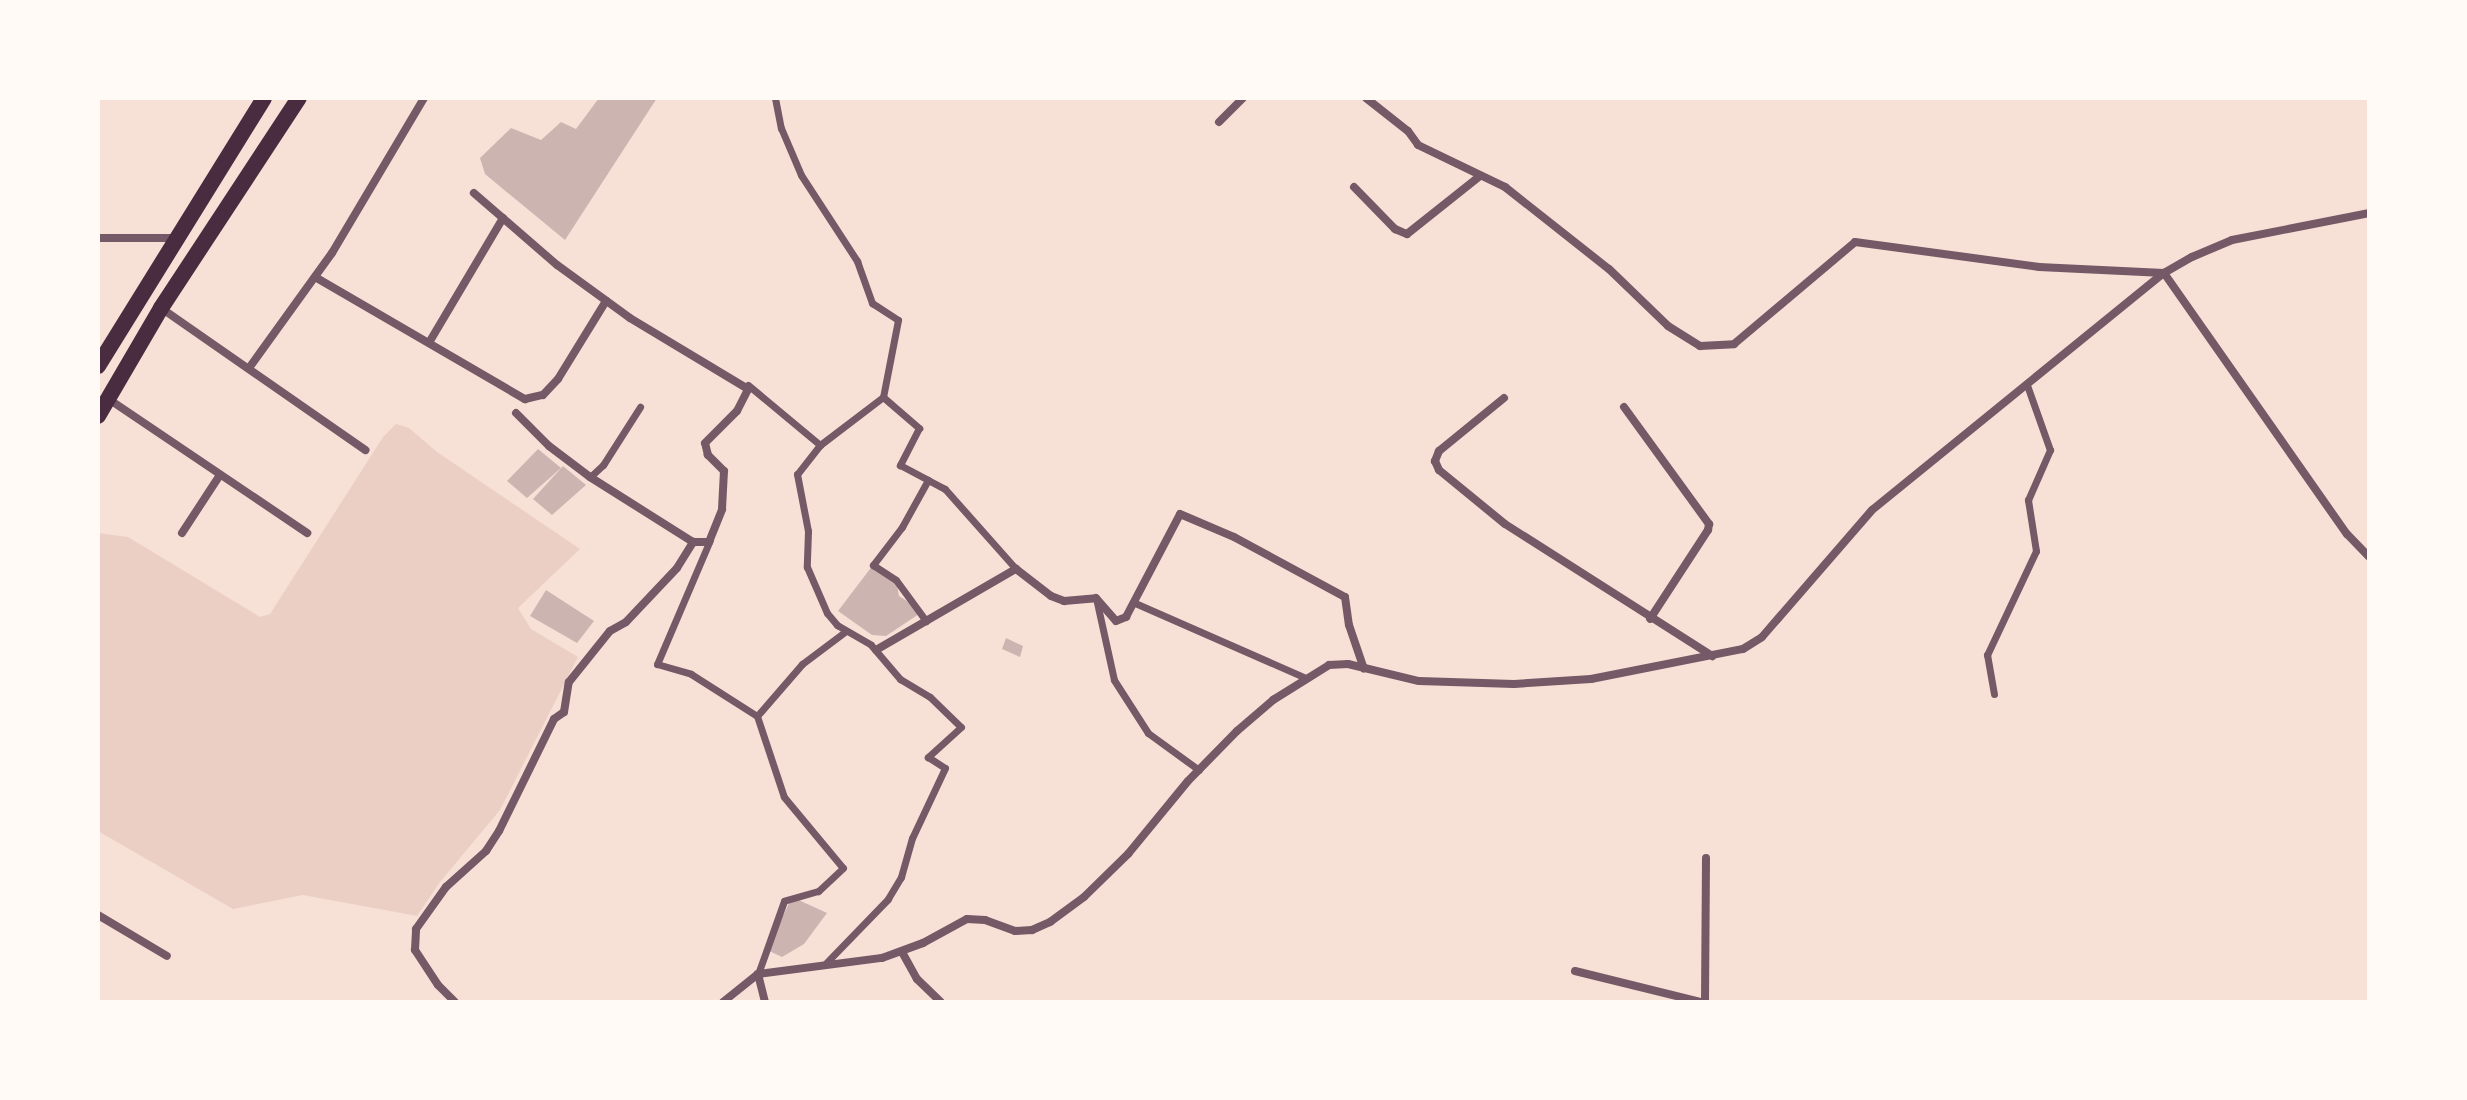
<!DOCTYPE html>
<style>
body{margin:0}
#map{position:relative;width:2467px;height:1100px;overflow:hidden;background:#f7e1d7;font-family:Arial,sans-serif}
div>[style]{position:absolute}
.green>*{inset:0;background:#ebcfc5}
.building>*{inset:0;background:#ccb4b1}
.pedestrian>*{height:7px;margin:-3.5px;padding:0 3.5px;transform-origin:3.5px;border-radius:3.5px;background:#755966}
.minor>*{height:8px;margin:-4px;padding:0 4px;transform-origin:4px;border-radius:4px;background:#755966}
.secondary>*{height:16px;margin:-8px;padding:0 8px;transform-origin:8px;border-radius:8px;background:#4a2c40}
span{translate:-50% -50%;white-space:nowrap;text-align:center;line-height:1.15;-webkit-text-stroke:7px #fffaf5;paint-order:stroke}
.frame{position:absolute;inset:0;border:100px solid #fffaf5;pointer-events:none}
</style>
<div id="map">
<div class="green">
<div style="clip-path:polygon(396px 424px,409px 428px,437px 452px,580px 549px,518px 608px,531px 629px,578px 657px,500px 810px,440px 882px,417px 916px,303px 895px,233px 909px,98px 831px,98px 533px,128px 537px,260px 617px,270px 614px,383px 437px)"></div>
</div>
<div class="building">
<div style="clip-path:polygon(599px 98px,657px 98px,565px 240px,485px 174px,480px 158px,511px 128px,541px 140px,561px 122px,576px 129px)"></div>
<div style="clip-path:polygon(538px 449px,561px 468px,527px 498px,507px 481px)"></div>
<div style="clip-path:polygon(563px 466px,586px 485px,552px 515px,533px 499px)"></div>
<div style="clip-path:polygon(873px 565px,896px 580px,899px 596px,913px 605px,919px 614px,886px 636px,872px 635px,838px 611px)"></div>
<div style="clip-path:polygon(546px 590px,594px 621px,577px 643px,530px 616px)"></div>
<div style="clip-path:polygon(1006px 638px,1023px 646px,1020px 657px,1002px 649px)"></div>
<div style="clip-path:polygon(792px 897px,827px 913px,804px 944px,782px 957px,767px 950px)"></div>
</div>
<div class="pedestrian">
<div style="left:775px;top:98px;width:31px;rotate:79deg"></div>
<div style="left:781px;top:128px;width:51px;rotate:66.9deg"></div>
<div style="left:801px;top:175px;width:103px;rotate:56.9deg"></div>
<div style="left:857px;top:261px;width:45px;rotate:70.3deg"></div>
<div style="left:872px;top:303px;width:31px;rotate:33deg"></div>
<div style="left:898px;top:320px;width:78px;rotate:101deg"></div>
<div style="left:883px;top:397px;width:79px;rotate:142.7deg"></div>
<div style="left:820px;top:445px;width:37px;rotate:128deg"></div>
<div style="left:797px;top:474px;width:58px;rotate:79.1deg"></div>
<div style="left:808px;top:531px;width:36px;rotate:92deg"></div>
<div style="left:807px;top:567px;width:50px;rotate:66.5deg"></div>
<div style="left:827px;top:613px;width:16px;rotate:50deg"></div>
<div style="left:837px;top:625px;width:39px;rotate:30deg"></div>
<div style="left:871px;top:645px;width:45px;rotate:49.5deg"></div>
<div style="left:900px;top:679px;width:35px;rotate:31deg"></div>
<div style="left:930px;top:697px;width:43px;rotate:44.1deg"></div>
<div style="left:961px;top:727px;width:45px;rotate:137.7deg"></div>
<div style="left:928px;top:757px;width:20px;rotate:33deg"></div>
<div style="left:945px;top:768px;width:77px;rotate:115.2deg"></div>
<div style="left:912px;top:838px;width:41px;rotate:105.8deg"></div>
<div style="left:901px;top:877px;width:26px;rotate:121deg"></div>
<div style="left:888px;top:899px;width:91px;rotate:134.1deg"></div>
<div style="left:748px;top:385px;width:94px;rotate:39.8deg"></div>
<div style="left:883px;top:397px;width:48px;rotate:40.7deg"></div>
<div style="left:919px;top:428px;width:42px;rotate:117.2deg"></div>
<div style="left:900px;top:465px;width:32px;rotate:28deg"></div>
<div style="left:928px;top:480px;width:54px;rotate:119deg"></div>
<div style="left:902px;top:527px;width:48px;rotate:127.3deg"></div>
<div style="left:873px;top:565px;width:27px;rotate:33deg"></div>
<div style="left:896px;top:580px;width:51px;rotate:53.8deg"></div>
<div style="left:590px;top:477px;width:18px;rotate:-43deg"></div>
<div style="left:603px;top:465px;width:69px;rotate:-57.5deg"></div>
<div style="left:928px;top:480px;width:19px;rotate:28deg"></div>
<div style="left:945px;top:489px;width:107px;rotate:48.4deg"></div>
<div style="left:710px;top:540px;width:135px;rotate:113.1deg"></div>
<div style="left:657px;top:664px;width:35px;rotate:16deg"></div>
<div style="left:691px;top:674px;width:78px;rotate:32.5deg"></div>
<div style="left:757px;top:716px;width:85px;rotate:71.6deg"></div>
<div style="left:784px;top:797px;width:92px;rotate:50.3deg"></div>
<div style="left:843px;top:868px;width:34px;rotate:137deg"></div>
<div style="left:818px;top:891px;width:35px;rotate:164deg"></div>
<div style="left:784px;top:901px;width:77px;rotate:109.6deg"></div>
<div style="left:1096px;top:598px;width:84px;rotate:77.6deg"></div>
<div style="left:1114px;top:680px;width:63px;rotate:57.3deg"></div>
<div style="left:1148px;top:733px;width:63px;rotate:36deg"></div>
<div style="left:1135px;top:603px;width:187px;rotate:23.7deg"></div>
<div style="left:1994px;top:694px;width:40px;rotate:-100deg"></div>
<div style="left:1987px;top:655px;width:115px;rotate:-64.8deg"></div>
<div style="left:2036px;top:551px;width:52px;rotate:-98.9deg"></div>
<div style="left:2028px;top:500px;width:55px;rotate:-66.3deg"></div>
<div style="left:2050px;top:450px;width:69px;rotate:-109.5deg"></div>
<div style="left:757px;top:716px;width:69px;rotate:-49.1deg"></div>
<div style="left:802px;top:664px;width:55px;rotate:-36.9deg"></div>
</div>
<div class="minor">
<div style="left:1366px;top:98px;width:53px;rotate:38.2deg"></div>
<div style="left:1408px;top:131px;width:17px;rotate:54deg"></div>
<div style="left:1418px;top:145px;width:97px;rotate:25.8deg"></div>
<div style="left:1505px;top:187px;width:132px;rotate:38.3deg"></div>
<div style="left:1609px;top:269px;width:82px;rotate:44deg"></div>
<div style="left:1668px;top:326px;width:38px;rotate:32deg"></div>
<div style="left:1700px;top:346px;width:34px;rotate:-3deg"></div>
<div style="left:1734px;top:344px;width:158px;rotate:-40.1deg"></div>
<div style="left:1855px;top:242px;width:186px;rotate:7.7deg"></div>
<div style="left:2039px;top:267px;width:125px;rotate:2.7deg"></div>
<div style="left:2164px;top:273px;width:319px;rotate:55deg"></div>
<div style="left:2347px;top:534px;width:32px;rotate:46deg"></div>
<div style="left:1219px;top:122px;width:34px;rotate:-45deg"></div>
<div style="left:1354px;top:187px;width:59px;rotate:45.7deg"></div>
<div style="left:1395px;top:229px;width:13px;rotate:23deg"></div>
<div style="left:1407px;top:234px;width:93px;rotate:-38.5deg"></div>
<div style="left:98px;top:238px;width:78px"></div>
<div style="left:315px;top:277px;width:243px;rotate:30.2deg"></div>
<div style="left:525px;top:399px;width:18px;rotate:-13deg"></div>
<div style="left:543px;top:395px;width:22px;rotate:-47deg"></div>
<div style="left:558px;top:379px;width:92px;rotate:-58.4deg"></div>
<div style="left:161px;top:308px;width:249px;rotate:34.8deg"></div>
<div style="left:430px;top:341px;width:143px;rotate:-59.3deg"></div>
<div style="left:249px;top:368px;width:142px;rotate:-54.2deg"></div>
<div style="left:332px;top:253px;width:180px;rotate:-59.3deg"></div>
<div style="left:1504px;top:398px;width:84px;rotate:140.8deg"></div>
<div style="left:1439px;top:451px;width:11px;rotate:112deg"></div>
<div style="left:1435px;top:461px;width:10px;rotate:66deg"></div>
<div style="left:1439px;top:470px;width:85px;rotate:39.3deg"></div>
<div style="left:1505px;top:524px;width:246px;rotate:32.5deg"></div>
<div style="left:110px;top:400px;width:238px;rotate:34deg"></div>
<div style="left:1624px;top:407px;width:145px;rotate:54deg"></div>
<div style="left:1709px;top:524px;width:6px;rotate:99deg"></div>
<div style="left:1708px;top:530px;width:106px;rotate:123.1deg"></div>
<div style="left:516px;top:413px;width:47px;rotate:45deg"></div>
<div style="left:549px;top:446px;width:51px;rotate:37.1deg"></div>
<div style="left:590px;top:477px;width:122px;rotate:32.3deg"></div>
<div style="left:182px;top:533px;width:69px;rotate:-56.8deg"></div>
<div style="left:876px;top:650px;width:162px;rotate:-30.1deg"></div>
<div style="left:1016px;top:569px;width:44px;rotate:37.6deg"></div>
<div style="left:1051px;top:596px;width:14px;rotate:21deg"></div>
<div style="left:1064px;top:601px;width:32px;rotate:-5deg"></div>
<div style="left:1096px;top:598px;width:30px;rotate:49deg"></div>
<div style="left:1116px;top:621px;width:11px;rotate:-22deg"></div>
<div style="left:1126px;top:617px;width:116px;rotate:-62.3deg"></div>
<div style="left:1180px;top:514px;width:59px;rotate:23.1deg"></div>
<div style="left:1234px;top:537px;width:126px;rotate:28.4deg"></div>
<div style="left:1345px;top:597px;width:28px;rotate:82deg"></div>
<div style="left:1349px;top:625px;width:46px;rotate:71.2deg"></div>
<div style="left:98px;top:915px;width:80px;rotate:30.7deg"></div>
<div style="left:902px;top:952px;width:31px;rotate:61deg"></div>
<div style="left:917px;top:979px;width:33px;rotate:44deg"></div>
<div style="left:1575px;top:971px;width:129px;rotate:13.9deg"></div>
<div style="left:758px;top:974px;width:29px;rotate:76deg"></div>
<div style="left:455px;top:1002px;width:24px;rotate:-135deg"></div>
<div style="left:438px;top:985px;width:42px;rotate:-123.3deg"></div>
<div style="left:415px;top:950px;width:21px;rotate:-87deg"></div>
<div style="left:416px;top:929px;width:52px;rotate:-54.5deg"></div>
<div style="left:446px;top:887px;width:54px;rotate:-42deg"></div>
<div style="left:486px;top:851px;width:24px;rotate:-57deg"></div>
<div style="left:499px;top:831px;width:125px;rotate:-63.8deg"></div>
<div style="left:554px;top:719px;width:12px;rotate:-35deg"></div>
<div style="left:564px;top:712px;width:30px;rotate:-81deg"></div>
<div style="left:569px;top:682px;width:65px;rotate:-51.2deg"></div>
<div style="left:610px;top:631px;width:18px;rotate:-29deg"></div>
<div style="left:626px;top:622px;width:74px;rotate:-46.6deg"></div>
<div style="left:677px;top:568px;width:31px;rotate:-58deg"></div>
<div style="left:693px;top:542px;width:16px"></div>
<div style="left:709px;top:542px;width:35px;rotate:-68deg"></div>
<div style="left:722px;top:509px;width:38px;rotate:-87deg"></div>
<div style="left:724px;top:471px;width:23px;rotate:-135deg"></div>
<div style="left:708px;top:455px;width:12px;rotate:-104deg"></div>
<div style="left:705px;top:443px;width:45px;rotate:-45deg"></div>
<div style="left:737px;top:411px;width:25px;rotate:-63deg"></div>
<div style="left:748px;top:389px;width:138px;rotate:-149deg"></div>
<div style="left:630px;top:318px;width:90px;rotate:-144deg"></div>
<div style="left:557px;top:265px;width:110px;rotate:-139.1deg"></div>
<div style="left:723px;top:1002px;width:45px;rotate:-38.7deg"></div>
<div style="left:758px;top:974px;width:125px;rotate:-7.4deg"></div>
<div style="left:882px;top:958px;width:44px;rotate:-20.1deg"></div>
<div style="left:923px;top:943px;width:50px;rotate:-28.6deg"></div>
<div style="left:967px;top:919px;width:18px;rotate:3deg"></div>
<div style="left:985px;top:920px;width:32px;rotate:20deg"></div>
<div style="left:1015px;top:931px;width:17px;rotate:-3deg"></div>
<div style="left:1032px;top:930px;width:20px;rotate:-24deg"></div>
<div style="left:1050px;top:922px;width:42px;rotate:-36.3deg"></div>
<div style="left:1084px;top:897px;width:62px;rotate:-44.3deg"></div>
<div style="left:1128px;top:854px;width:94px;rotate:-50.6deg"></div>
<div style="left:1188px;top:781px;width:70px;rotate:-45.6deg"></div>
<div style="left:1237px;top:731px;width:48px;rotate:-40.7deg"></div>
<div style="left:1273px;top:700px;width:66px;rotate:-32deg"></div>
<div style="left:1329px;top:665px;width:19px;rotate:-3deg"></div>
<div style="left:1348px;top:664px;width:73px;rotate:13.5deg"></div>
<div style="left:1419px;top:681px;width:95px;rotate:1.8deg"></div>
<div style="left:1514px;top:684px;width:77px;rotate:-3.7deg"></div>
<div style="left:1591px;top:679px;width:155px;rotate:-11.2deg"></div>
<div style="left:1743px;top:649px;width:22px;rotate:-32deg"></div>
<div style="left:1762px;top:637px;width:168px;rotate:-49.1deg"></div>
<div style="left:1872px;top:510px;width:376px;rotate:-39.1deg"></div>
<div style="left:2164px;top:273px;width:32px;rotate:-30deg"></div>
<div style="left:2192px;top:257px;width:43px;rotate:-23deg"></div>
<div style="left:2232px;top:240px;width:140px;rotate:-11.1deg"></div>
<div style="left:1705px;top:1002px;width:144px;rotate:-89.6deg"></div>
</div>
<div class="secondary">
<div style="left:98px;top:366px;width:315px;rotate:-58.2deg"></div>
<div style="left:98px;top:416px;width:125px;rotate:-59.7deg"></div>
<div style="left:161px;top:308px;width:251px;rotate:-56.7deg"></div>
</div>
<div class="frame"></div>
</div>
